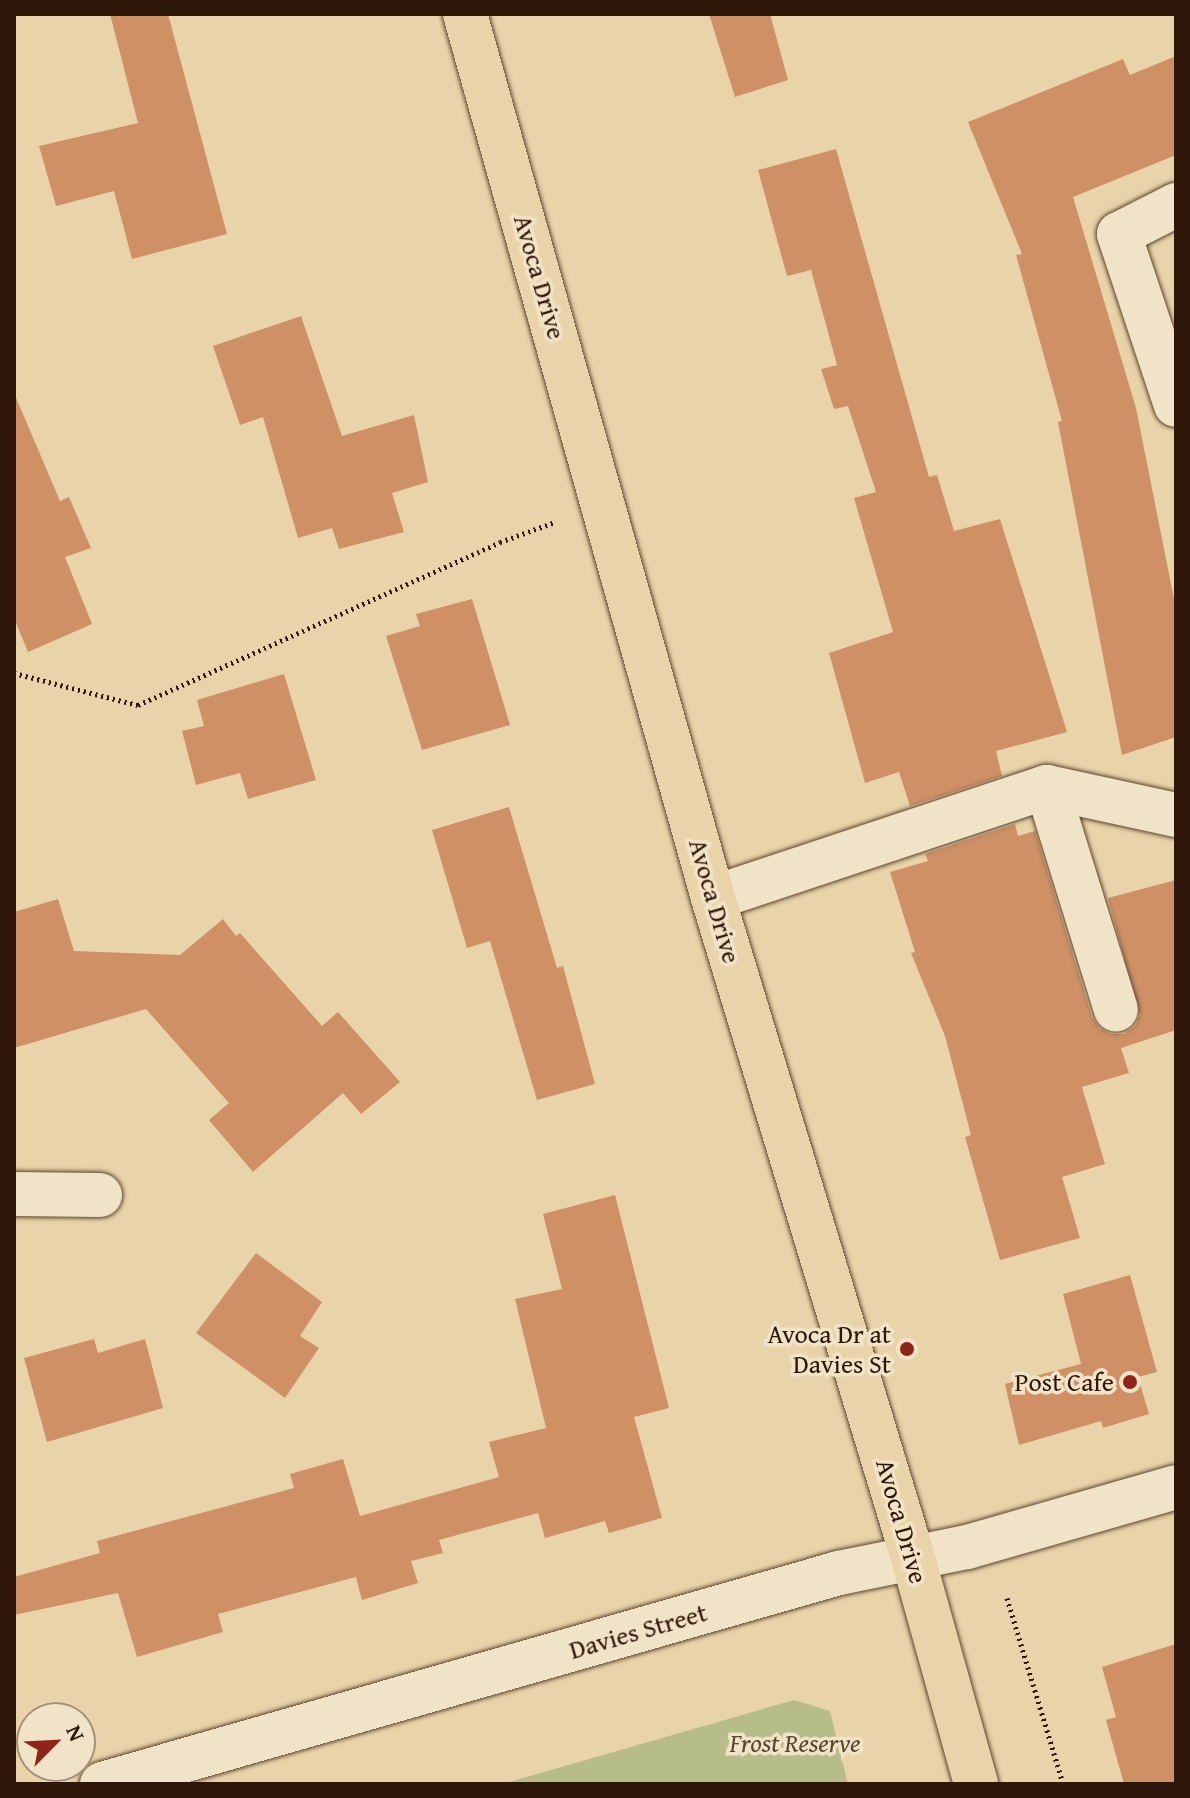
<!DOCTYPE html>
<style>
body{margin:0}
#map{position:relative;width:1190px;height:1798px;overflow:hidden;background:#e9d4a9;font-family:"Gentium Book Plus",serif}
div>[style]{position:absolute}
.green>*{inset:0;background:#b6bd88}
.building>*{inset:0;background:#cf9065}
.path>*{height:5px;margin-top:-2.5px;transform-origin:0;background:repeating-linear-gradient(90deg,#2e1609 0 2px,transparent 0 6px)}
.roads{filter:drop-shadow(0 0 2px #5d4631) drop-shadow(0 0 2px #5d4631)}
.minor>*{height:44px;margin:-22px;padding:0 22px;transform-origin:22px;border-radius:22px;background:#f1e3c7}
.major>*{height:44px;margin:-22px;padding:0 22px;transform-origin:22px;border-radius:22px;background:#e9d4a9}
.dots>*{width:22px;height:22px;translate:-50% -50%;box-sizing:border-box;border:4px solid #f1e3c7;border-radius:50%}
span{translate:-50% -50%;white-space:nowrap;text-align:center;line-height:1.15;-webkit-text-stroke:7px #f1e3c7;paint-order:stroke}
.street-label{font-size:26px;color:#2e1609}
.poi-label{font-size:26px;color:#2e1609}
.right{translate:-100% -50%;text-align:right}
.park-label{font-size:26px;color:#57482f;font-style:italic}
.frame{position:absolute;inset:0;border:16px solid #2e1609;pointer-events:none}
.north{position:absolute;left:16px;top:1702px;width:80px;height:80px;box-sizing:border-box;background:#f1e3c7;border:2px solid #a3917b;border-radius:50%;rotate:66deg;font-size:22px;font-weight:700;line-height:32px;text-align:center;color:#2e1609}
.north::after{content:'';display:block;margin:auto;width:28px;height:36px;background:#8f2418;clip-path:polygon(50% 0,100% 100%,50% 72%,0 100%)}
</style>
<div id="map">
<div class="green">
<div style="clip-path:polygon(794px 1700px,830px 1711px,848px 1784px,502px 1784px)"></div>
</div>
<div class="building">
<div style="clip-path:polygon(110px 14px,168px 14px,227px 234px,132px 259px,114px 191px,56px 206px,39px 146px,138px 123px)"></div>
<div style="clip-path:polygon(709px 14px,770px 14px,788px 80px,735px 97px)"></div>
<div style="clip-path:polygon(1176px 56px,1176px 155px,1073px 197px,1136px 408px,1176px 609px,1176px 737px,1122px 755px,1058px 422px,1062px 421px,1016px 255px,1022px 254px,968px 122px,1123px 59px,1130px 75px)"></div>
<div style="clip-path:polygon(836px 149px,929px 477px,937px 475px,954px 531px,1000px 519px,1067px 732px,996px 751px,1002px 776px,910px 806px,899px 772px,865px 783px,829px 653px,893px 632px,854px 498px,876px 492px,848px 406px,834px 409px,821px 369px,837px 365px,811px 270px,787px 276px,758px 170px)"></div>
<div style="clip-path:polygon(301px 316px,342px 436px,414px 415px,428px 482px,392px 493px,404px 532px,339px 549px,332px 528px,298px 538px,263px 417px,240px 425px,213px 346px)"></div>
<div style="clip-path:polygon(14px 393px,60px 501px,69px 497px,91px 548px,65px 557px,92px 624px,28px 652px,14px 618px)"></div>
<div style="clip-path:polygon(472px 599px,510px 725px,422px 750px,386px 636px,420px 626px,416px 614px)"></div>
<div style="clip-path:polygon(284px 674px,316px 780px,248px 799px,240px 773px,196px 785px,182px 731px,204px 726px,197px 700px)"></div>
<div style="clip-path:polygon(509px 807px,557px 968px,563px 966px,595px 1084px,537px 1100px,490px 941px,467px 948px,432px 830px)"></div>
<div style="clip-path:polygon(1015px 824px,1018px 836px,1035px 831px,1092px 1017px,1099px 1028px,1110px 1034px,1124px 1034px,1135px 1026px,1140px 1015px,1108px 898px,1176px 880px,1176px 1030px,1121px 1048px,1129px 1073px,1082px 1087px,1105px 1164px,1062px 1177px,1080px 1238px,1000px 1260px,965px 1137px,971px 1135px,945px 1036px,911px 953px,915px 952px,890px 872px,928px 861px,925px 854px)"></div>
<div style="clip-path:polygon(58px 899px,74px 951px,180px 955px,223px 919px,236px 936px,240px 933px,322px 1026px,338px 1012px,400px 1082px,361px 1114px,343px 1093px,253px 1172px,209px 1120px,229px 1103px,146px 1009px,14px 1048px,14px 912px)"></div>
<div style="clip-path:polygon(615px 1195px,669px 1408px,634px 1417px,662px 1518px,609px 1533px,605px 1521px,545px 1538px,538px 1513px,439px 1540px,443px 1553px,411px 1561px,418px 1583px,362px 1600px,356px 1577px,218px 1614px,223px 1632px,137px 1657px,118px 1593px,14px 1615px,14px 1577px,100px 1553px,97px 1541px,294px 1488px,290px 1474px,343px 1459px,360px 1516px,499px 1477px,489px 1442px,546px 1428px,515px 1299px,562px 1289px,543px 1214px)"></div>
<div style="clip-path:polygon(256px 1253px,322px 1302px,300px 1336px,319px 1348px,285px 1398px,196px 1333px)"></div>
<div style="clip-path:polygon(1130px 1275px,1157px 1372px,1138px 1377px,1149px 1414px,1103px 1428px,1101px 1421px,1019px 1445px,1005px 1384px,1081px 1364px,1063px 1294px)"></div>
<div style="clip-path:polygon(94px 1339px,98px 1353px,145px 1339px,163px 1408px,47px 1442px,24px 1358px)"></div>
<div style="clip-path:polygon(1176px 1644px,1176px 1784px,1124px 1784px,1106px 1720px,1116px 1717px,1102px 1667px)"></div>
</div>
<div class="path">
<div style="left:14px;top:673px;width:128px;rotate:14.5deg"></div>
<div style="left:138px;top:705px;width:397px;rotate:-24.2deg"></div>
<div style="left:500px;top:542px;width:59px;rotate:-20deg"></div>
<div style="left:1007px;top:1598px;width:194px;rotate:73.2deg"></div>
</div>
<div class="roads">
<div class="minor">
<div style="left:1176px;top:205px;width:64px;rotate:153deg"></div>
<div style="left:1119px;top:234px;width:180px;rotate:71.6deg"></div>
<div style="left:1047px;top:787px;width:233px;rotate:72.8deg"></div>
<div style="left:713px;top:898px;width:352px;rotate:-18.4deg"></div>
<div style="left:1047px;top:787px;width:132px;rotate:12.2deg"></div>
<div style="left:14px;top:1194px;width:86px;rotate:0.7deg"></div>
<div style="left:102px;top:1784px;width:767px;rotate:-15.98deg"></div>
<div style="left:839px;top:1573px;width:131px;rotate:-11.5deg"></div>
<div style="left:967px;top:1547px;width:217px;rotate:-16deg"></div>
</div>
<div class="major">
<div style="left:465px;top:14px;width:918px;rotate:74.33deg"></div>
<div style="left:713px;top:898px;width:690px;rotate:73.14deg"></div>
<div style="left:913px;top:1558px;width:235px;rotate:74.4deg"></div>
</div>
</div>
<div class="dots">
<div style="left:907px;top:1349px;background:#8f2418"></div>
<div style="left:1130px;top:1382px;background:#8f2418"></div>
</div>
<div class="street-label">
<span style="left:540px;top:277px;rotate:74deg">Avoca Drive</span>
<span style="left:715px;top:901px;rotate:74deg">Avoca Drive</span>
<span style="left:902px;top:1521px;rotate:74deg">Avoca Drive</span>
<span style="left:638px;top:1631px;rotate:-16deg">Davies Street</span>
</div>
<div class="poi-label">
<span class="right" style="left:891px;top:1349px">Avoca Dr at<br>Davies St</span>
<span class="right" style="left:1114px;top:1382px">Post Cafe</span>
</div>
<div class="park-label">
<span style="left:795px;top:1743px">Frost Reserve</span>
</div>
<div class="frame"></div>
<div class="north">N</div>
</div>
